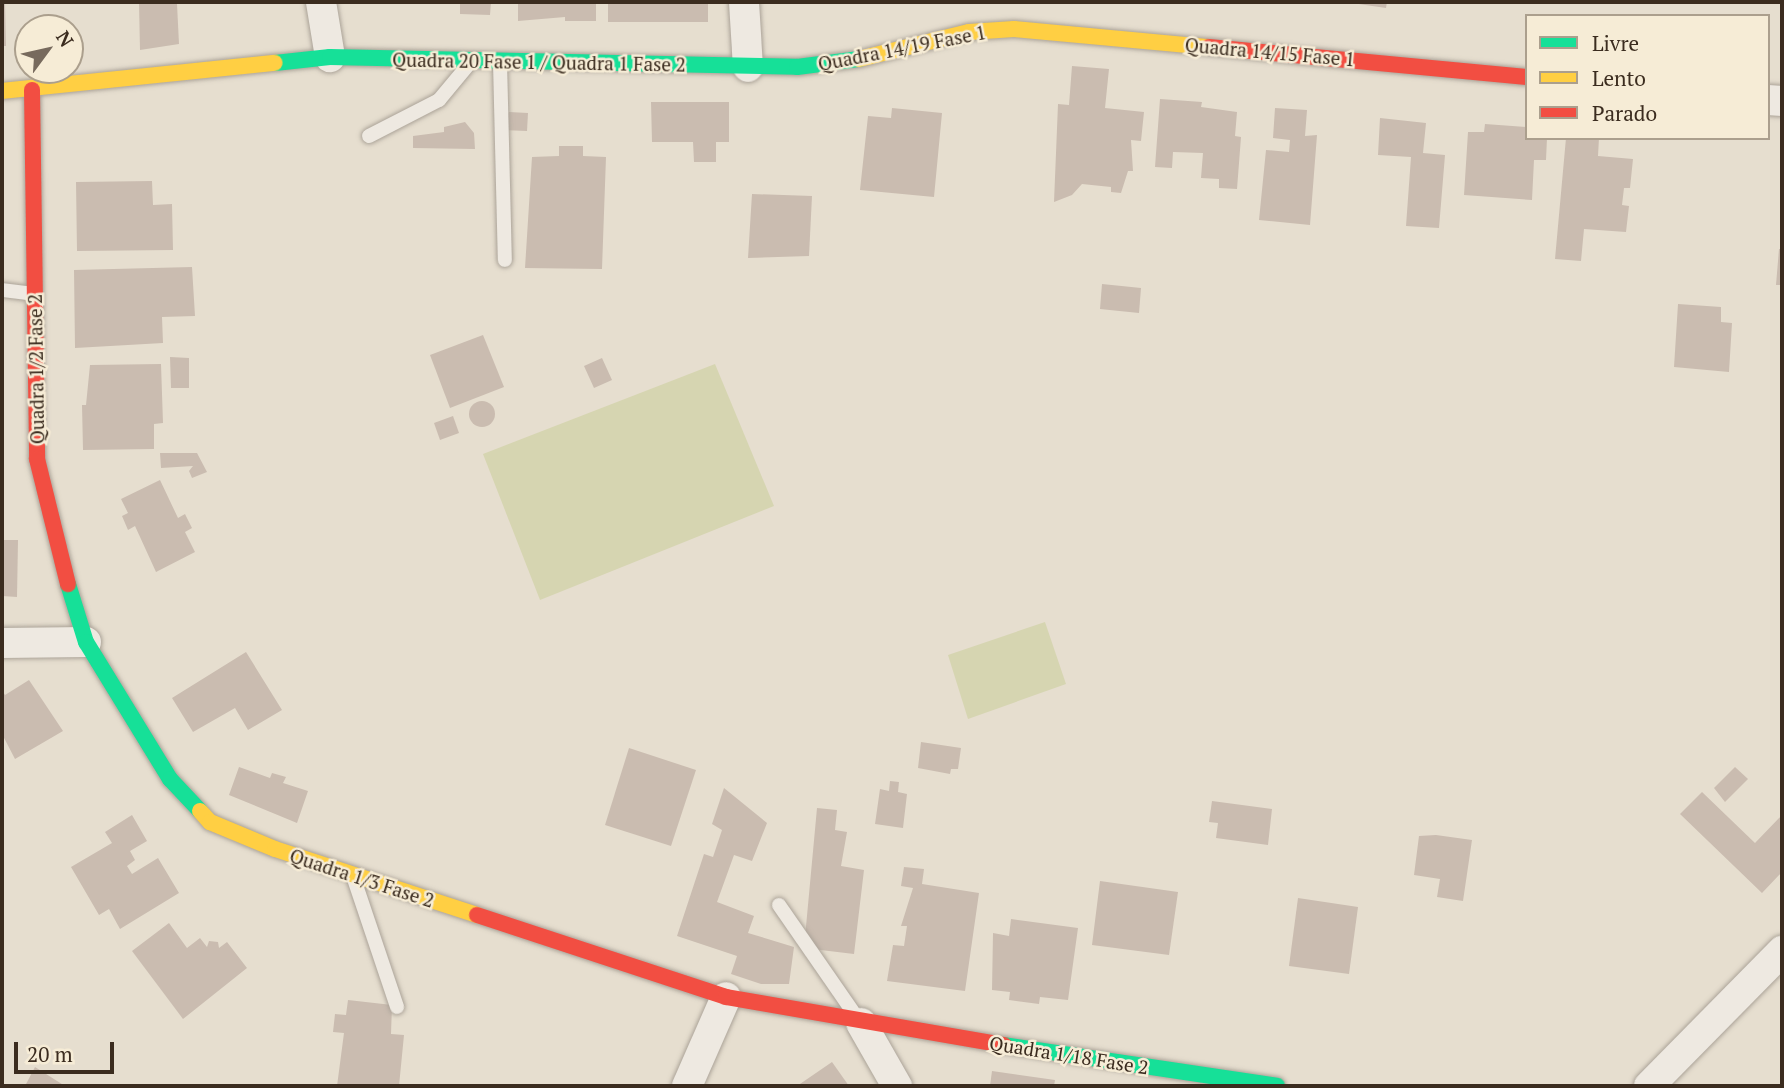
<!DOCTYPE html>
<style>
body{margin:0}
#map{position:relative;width:1784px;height:1088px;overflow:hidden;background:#e6decf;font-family:"PT Serif",serif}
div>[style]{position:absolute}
.green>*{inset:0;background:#d6d5b1}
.building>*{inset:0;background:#cabcb0}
.round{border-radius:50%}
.roads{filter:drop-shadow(0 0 2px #aba398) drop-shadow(0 0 2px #aba398)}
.lane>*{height:14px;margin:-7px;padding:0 7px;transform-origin:7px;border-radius:7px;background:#eee9e1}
.street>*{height:30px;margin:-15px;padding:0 15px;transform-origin:15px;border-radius:15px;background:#eee9e1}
.fast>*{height:16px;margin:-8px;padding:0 8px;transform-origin:8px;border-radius:8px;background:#16e098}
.slow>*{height:16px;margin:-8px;padding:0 8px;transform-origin:8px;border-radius:8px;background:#ffcf43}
.jam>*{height:16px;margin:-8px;padding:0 8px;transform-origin:8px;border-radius:8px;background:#f24e42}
span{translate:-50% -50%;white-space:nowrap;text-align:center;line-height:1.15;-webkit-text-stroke:5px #f6ecd6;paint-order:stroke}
.street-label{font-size:19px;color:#3b2c1f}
.frame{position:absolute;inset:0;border:4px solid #3b2c1f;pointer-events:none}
.legend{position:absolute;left:1525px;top:14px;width:245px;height:126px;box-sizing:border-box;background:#f6ecd6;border:2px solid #ab9f8d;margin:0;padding:9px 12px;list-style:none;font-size:21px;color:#3b2c1f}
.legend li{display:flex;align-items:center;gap:14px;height:35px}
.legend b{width:35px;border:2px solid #ab9f8d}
.north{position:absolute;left:14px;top:14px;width:70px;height:70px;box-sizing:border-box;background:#f6ecd6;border:2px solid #ab9f8d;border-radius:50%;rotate:57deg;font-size:19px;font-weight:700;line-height:28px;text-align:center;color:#3b2c1f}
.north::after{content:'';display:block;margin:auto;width:24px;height:32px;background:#776a5d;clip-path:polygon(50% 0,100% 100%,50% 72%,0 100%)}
.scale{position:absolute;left:14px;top:1042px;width:100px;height:32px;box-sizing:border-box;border:4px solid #3b2c1f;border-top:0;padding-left:9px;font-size:21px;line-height:24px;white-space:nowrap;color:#3b2c1f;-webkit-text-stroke:5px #f6ecd6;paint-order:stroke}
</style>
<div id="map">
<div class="green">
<div style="clip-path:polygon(715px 364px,774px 506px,540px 600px,483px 454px)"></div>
<div style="clip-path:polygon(1045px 622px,1066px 684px,968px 719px,948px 655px)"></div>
</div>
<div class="building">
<div style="clip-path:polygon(2px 2px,5px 2px,6px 46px,2px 46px)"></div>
<div style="clip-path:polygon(139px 2px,177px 4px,179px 44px,140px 50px)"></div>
<div style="clip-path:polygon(460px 2px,491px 2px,490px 15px,460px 14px)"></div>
<div style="clip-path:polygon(518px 2px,596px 2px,596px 21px,565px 21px,565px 17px,518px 21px)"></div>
<div style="clip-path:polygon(608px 2px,708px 2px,708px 22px,608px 22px)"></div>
<div style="clip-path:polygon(1345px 2px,1387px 2px,1386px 8px)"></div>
<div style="clip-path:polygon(1072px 66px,1109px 69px,1105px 108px,1144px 112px,1141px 141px,1131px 140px,1133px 171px,1128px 171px,1121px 193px,1111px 192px,1111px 187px,1082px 184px,1072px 195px,1054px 202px,1058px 104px,1069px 105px)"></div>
<div style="clip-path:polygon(1160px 99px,1202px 102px,1201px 107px,1237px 112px,1235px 136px,1241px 137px,1237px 189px,1219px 188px,1219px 179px,1201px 178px,1203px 153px,1173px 152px,1172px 168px,1155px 167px)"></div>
<div style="clip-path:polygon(651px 102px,729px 102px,729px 142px,716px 142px,716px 162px,694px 162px,693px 142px,652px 142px)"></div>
<div style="clip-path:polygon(892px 108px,942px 113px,934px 197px,860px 190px,868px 116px,891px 118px)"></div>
<div style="clip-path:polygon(1275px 108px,1307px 110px,1305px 136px,1317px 135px,1310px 225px,1259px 220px,1266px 150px,1289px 152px,1290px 140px,1273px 138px)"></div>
<div style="clip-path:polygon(509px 112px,528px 113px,527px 131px,498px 130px)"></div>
<div style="clip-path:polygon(1380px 118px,1426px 123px,1423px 153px,1445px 155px,1439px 228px,1406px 226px,1411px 157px,1378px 155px)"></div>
<div style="clip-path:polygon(465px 122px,474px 133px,475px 149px,413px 148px,413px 136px,444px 132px,444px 127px)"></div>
<div style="clip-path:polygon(1485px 124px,1527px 127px,1527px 138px,1547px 138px,1546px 160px,1534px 160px,1532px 200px,1464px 195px,1468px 132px,1484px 132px)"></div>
<div style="clip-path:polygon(1566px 138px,1599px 138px,1598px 156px,1633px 159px,1630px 188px,1624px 188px,1622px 205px,1629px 206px,1626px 232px,1584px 229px,1581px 261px,1555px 259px)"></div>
<div style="clip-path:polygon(559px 146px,583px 146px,583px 156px,606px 157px,602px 269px,525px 268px,532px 157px,559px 156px)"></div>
<div style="clip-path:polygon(152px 181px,153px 205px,172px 204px,173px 250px,77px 251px,76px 182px)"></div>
<div style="clip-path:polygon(752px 194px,812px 196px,809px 256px,748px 258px)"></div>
<div style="clip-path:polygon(1779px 249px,1782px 249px,1782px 285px,1776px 285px)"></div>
<div style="clip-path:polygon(192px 267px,195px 316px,162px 317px,163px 343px,75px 348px,74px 270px)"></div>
<div style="clip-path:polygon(1102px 284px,1141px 288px,1139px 313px,1100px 309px)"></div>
<div style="clip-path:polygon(1678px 304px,1721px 307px,1721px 322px,1732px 323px,1729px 372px,1674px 367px)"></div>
<div style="clip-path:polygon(483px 335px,504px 387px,450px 408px,430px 355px)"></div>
<div style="clip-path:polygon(170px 357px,189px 358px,189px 388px,171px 388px)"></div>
<div style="clip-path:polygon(602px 358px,612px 380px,594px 388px,584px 366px)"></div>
<div style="clip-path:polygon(161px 364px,163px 423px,154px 424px,154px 449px,83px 450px,82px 405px,86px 405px,90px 365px)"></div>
<div class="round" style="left:469px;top:401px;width:26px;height:26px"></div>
<div style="clip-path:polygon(453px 416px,459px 433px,440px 440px,434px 423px)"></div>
<div style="clip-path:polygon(160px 453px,197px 453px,207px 472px,192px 478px,189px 471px,193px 466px,161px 468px)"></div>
<div style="clip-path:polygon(160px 480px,178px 518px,185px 514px,192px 528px,185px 532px,195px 552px,156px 572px,135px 526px,128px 530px,122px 516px,128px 513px,121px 499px)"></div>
<div style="clip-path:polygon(2px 540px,18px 540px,17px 597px,2px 596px)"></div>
<div style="clip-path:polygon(246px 652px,282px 710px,248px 730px,235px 708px,193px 732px,172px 698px)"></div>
<div style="clip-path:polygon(29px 680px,63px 731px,15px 759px,2px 734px,2px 690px,5px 695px)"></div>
<div style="clip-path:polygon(921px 742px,961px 748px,958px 769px,951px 769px,950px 774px,918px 768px)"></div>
<div style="clip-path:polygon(629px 748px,696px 770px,671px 846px,605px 825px)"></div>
<div style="clip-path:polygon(239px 767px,270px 778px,272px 773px,286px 777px,283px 783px,308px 791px,297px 823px,229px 795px)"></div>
<div style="clip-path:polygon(1735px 767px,1748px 779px,1725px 802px,1714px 788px)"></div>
<div style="clip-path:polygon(890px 781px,899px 782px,898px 792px,907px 794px,903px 828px,875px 824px,880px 789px,889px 791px)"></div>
<div style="clip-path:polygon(724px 788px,767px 823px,752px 861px,734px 855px,717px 902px,754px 916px,748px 933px,794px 947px,789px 984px,761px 984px,731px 974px,737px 956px,677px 936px,704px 854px,713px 857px,722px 830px,712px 824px)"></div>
<div style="clip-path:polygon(1702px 792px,1755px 843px,1782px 815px,1782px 872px,1762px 893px,1680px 814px)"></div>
<div style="clip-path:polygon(1212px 801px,1272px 809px,1268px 845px,1216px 838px,1218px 823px,1209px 822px)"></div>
<div style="clip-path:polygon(817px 808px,837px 810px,835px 830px,847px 832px,841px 866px,864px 870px,854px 954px,804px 948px)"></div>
<div style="clip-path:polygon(132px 815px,147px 841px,130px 851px,135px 860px,127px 866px,132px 874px,158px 858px,179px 893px,120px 929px,109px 909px,99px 915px,71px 867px,112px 843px,105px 832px)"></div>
<div style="clip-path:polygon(1436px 835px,1472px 840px,1463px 901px,1437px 897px,1440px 879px,1414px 875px,1419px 836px)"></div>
<div style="clip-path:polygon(904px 867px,924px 869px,922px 884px,979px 893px,965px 991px,887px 981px,893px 945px,904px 946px,907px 926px,901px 926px,913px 888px,901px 886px)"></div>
<div style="clip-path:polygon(1100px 881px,1178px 892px,1169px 955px,1092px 945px)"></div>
<div style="clip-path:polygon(1298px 898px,1358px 907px,1349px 974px,1289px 966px)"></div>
<div style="clip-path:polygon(1011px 919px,1078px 928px,1068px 1000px,1040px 997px,1039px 1004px,1009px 1000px,1010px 992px,992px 990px,993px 933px,1009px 936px)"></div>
<div style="clip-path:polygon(169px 923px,187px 948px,200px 938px,207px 947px,209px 941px,218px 942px,219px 948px,227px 942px,247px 968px,183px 1019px,132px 951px)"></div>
<div style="clip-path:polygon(348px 1000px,392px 1005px,391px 1034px,404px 1035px,399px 1086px,337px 1086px,344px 1033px,333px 1032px,335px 1014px,346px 1015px)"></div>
<div style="clip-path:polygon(832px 1062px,849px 1086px,797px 1086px)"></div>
<div style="clip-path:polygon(35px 1067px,65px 1086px,25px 1086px)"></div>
<div style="clip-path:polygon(992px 1071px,1055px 1080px,1054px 1086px,990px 1086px)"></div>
</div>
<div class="roads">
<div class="lane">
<div style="left:500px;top:62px;width:198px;rotate:88.6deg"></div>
<div style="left:369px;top:136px;width:79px;rotate:-27.2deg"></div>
<div style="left:439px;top:100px;width:47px;rotate:-50.2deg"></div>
<div style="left:2px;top:290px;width:31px;rotate:7deg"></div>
<div style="left:354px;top:879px;width:135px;rotate:71.4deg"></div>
<div style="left:779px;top:905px;width:135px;rotate:55.3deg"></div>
</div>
<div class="street">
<div style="left:321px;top:2px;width:56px;rotate:80.7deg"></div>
<div style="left:744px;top:2px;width:65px;rotate:86.5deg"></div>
<div style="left:1768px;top:100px;width:14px;rotate:4deg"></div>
<div style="left:2px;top:643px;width:84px;rotate:-0.7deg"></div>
<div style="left:861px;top:1023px;width:73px;rotate:60.3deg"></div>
<div style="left:687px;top:1086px;width:97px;rotate:-66.3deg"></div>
<div style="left:1649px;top:1086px;width:190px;rotate:-45.4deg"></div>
</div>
<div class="fast">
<div style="left:275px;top:63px;width:55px;rotate:-6.2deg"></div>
<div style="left:330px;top:57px;width:467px;rotate:1.2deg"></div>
<div style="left:797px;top:67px;width:63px;rotate:-7.4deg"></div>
<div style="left:68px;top:584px;width:61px;rotate:72.8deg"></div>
<div style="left:86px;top:642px;width:161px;rotate:58.5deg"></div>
<div style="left:170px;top:779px;width:44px;rotate:46.8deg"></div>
<div style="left:1004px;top:1045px;width:276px;rotate:8.5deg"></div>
</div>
<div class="slow">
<div style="left:859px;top:59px;width:113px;rotate:-13.8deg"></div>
<div style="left:969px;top:32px;width:45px;rotate:-3.8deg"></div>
<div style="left:1014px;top:29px;width:196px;rotate:5.3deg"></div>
<div style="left:2px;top:91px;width:274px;rotate:-5.9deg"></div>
<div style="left:200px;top:811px;width:15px;rotate:48deg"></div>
<div style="left:210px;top:822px;width:70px;rotate:22.6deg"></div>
<div style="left:275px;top:849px;width:213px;rotate:18.1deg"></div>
</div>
<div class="jam">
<div style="left:1209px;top:47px;width:319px;rotate:5.4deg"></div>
<div style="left:32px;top:90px;width:369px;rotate:89.2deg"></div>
<div style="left:37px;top:459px;width:129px;rotate:76.1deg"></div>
<div style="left:477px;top:915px;width:262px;rotate:18.2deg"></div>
<div style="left:726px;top:997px;width:282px;rotate:9.8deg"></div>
</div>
</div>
<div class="street-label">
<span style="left:902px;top:48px;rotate:-11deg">Quadra 14/19 Fase 1</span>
<span style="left:1270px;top:52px;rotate:5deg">Quadra 14/15 Fase 1</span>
<span style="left:539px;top:62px;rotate:1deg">Quadra 20 Fase 1 / Quadra 1 Fase 2</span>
<span style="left:36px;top:369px;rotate:-91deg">Quadra 1/2 Fase 2</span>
<span style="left:362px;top:878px;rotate:18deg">Quadra 1/3 Fase 2</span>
<span style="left:1069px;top:1055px;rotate:9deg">Quadra 1/18 Fase 2</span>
</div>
<div class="frame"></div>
<ul class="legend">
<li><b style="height:9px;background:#16e098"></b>Livre</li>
<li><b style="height:9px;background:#ffcf43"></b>Lento</li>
<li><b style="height:9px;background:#f24e42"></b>Parado</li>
</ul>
<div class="north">N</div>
<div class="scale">20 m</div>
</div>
